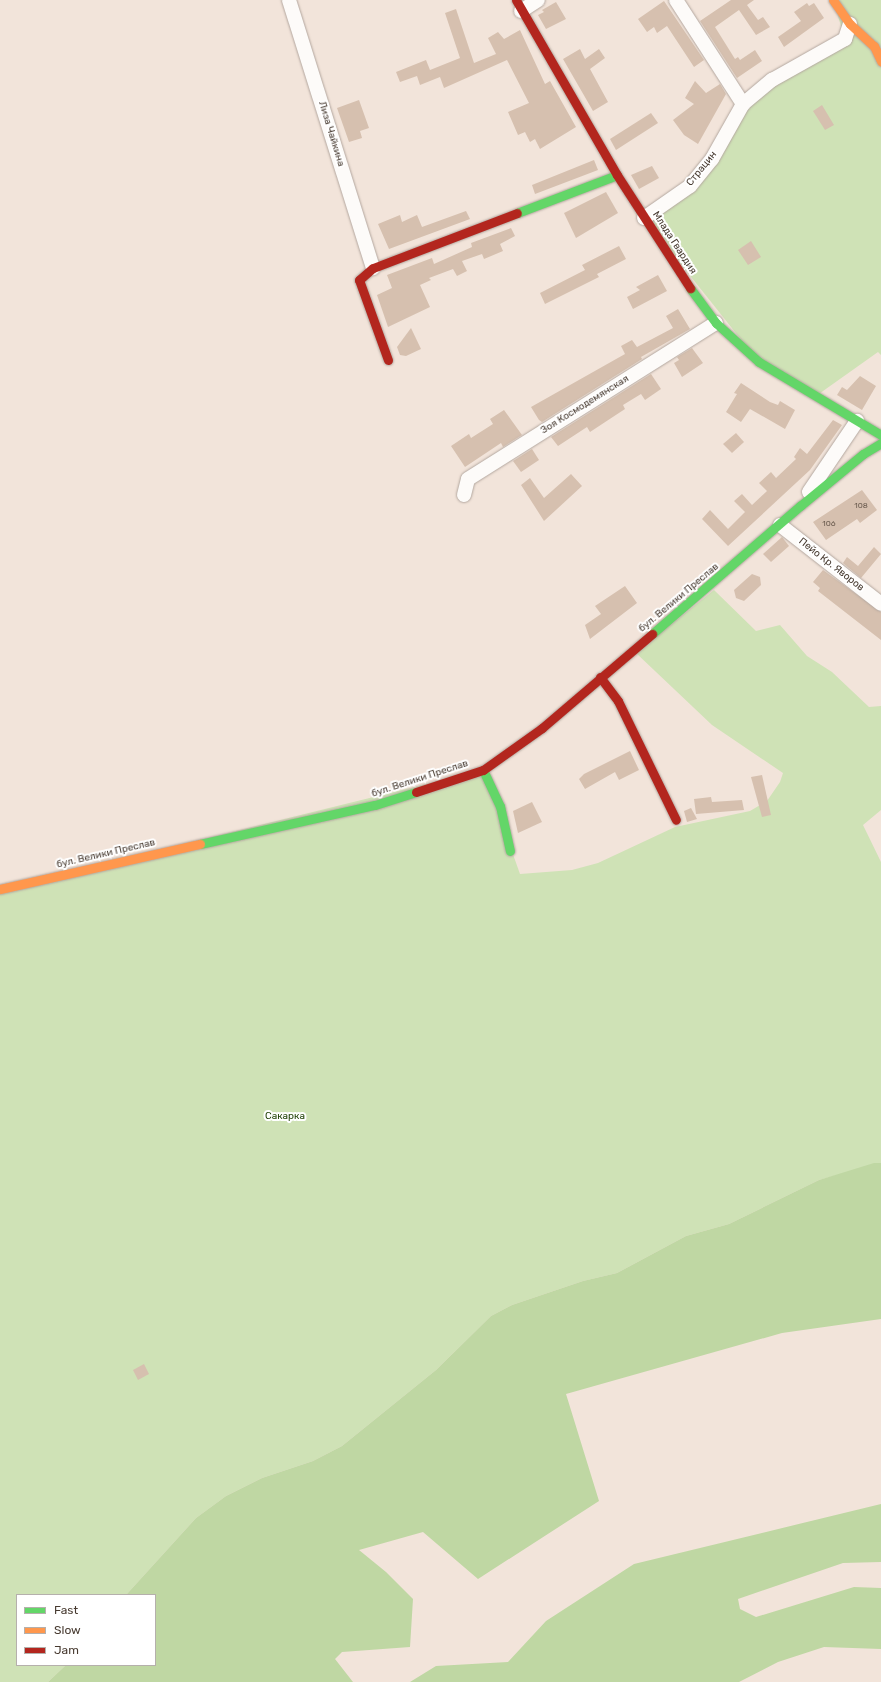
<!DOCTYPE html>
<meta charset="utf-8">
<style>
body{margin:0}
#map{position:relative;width:881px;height:1682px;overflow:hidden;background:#f2e4da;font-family:Rubik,sans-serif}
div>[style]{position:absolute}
.green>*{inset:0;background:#cfe2b6}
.forest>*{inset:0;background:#bfd7a3}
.building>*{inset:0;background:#d6c0af}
.roads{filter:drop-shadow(0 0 1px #b3a79f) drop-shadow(0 0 1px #b3a79f)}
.street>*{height:14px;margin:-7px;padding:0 7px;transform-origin:7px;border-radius:7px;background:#fdfbf9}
.fast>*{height:9px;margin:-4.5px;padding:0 4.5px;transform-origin:4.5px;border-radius:4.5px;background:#63d668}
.slow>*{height:9px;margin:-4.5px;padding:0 4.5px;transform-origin:4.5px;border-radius:4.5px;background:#ff974d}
.jam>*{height:9px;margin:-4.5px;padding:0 4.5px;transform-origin:4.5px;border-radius:4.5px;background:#b3261e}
span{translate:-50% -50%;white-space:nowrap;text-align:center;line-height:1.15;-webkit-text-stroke:4px #fff;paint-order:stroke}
.number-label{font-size:8px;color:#6b5c50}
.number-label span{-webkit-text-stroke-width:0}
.street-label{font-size:10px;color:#473a30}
.park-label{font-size:10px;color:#1b3d00}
.legend{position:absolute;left:16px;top:1594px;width:140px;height:72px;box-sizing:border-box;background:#fff;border:1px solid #b5b0ac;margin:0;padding:5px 7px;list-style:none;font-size:12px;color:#473a30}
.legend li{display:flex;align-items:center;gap:8px;height:20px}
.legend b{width:20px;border:1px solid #b5b0ac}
</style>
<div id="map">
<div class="green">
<div style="clip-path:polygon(833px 0,881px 0,881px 355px,878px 352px,816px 396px,759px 362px,644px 218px,690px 186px,743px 104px,845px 39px)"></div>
<div style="clip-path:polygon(714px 590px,756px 631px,780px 625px,807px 656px,832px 672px,869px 707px,881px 706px,881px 810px,863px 825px,881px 862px,881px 1163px,819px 1180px,729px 1224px,686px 1236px,617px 1273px,583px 1281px,512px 1305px,491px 1316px,436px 1370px,342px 1446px,313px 1461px,262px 1478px,226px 1496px,196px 1518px,126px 1595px,17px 1595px,17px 1665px,66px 1665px,48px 1682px,0 1682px,0 889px,483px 770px,520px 874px,572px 870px,598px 863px,675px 827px,750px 811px,767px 801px,780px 782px,783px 773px,712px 725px,636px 653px)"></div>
</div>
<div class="forest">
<div style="clip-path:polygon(874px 1163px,881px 1163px,881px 1319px,782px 1333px,566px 1394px,599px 1501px,478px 1579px,423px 1532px,359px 1550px,386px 1572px,413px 1599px,410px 1647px,342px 1652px,335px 1659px,353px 1682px,48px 1682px,66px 1665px,155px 1665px,155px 1595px,126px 1595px,196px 1518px,226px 1496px,262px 1478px,313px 1461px,342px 1446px,436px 1370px,491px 1316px,512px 1305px,583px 1281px,617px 1273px,686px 1236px,729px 1224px,819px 1180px)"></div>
<div style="clip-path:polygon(881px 1504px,881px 1562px,843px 1563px,738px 1599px,740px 1609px,756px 1617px,854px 1587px,881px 1588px,881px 1649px,824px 1647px,778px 1662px,739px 1682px,410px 1682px,436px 1666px,508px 1662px,546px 1621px,634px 1564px)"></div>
</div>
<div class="building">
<div style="clip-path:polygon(731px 0,754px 0,747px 5px,758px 20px,763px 17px,770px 27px,756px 35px,739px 10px,715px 27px,735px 59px,738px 57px,740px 60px,755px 50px,762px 61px,737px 78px,700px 21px)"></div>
<div style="clip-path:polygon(664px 1px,704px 60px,694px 67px,667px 26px,657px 33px,654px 27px,647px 32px,638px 19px)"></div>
<div style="clip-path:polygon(556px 2px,566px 19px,546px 29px,538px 15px,544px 12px,542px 10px)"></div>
<div style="clip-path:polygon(807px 3px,809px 6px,814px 3px,824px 18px,784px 47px,778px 37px,801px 21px,794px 12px)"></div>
<div style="clip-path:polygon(456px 9px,474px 63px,496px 54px,488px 38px,498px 32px,504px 39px,520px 30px,545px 84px,550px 81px,576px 127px,540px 149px,535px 139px,530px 142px,525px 132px,518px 135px,508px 112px,529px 103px,507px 60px,444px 88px,440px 77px,420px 85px,417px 76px,400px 82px,396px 72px,426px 60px,430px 70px,460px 58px,445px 13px)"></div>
<div style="clip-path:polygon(580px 49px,585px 59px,599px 49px,605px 58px,590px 69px,608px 102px,593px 111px,563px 59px)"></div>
<div style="clip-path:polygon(695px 81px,706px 93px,720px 84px,726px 94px,698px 144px,684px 135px,673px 120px,694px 104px,685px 98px)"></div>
<div style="clip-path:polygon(359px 100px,369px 128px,360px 131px,362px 138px,349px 142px,337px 108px)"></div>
<div style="clip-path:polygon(822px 105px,834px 125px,825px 130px,813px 111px)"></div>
<div style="clip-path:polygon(651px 113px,658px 123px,616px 150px,610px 139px)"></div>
<div style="clip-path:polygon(594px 160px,598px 170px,535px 194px,532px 185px)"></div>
<div style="clip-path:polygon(652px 166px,659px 178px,639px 189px,631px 175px)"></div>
<div style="clip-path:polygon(606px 192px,618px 213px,576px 238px,564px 213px)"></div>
<div style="clip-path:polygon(466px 211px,470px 219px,389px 249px,378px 224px,400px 215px,402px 222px,417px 215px,422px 227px)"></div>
<div style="clip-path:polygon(511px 228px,515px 236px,500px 244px,503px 251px,484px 259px,482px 254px,462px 261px,467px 271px,457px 276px,453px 269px,429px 278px,431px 280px,420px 285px,430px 307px,388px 327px,377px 295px,392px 288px,387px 275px,432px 258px,434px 264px,472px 247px,471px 243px)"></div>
<div style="clip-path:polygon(751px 241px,761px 257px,748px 265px,738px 250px)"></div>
<div style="clip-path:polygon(619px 246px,626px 259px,597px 274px,599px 277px,545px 304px,540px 293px,585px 270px,582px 265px)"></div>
<div style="clip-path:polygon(658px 275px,667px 291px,633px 309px,627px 297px,640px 290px,636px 287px)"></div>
<div style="clip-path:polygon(678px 309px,690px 329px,641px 357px,642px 359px,542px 422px,539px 420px,531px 407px,625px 354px,621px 346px,632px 340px,637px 347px,673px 328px,666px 316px)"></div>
<div style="clip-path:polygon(411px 328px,421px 349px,406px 356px,400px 355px,397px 347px)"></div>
<div style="clip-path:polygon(692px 348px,703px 363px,682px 377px,674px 363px,679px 360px,677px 357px)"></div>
<div style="clip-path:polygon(651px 374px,661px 389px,645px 400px,641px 394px,623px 405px,625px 409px,590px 432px,587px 427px,558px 446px,551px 437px)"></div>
<div style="clip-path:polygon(860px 376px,876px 386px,862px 410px,837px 395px,842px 387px,847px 390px)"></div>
<div style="clip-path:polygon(741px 383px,770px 402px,778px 405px,780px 401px,795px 410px,785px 429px,750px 409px,741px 422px,726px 412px,737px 394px,734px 393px)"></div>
<div style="clip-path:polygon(504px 410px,522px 435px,503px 447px,501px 443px,465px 467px,451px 446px,469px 434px,471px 438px,493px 424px,490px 419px)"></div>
<div style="clip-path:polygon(833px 420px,842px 425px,810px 470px,728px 546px,702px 519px,710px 510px,728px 529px,745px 512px,734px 501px,742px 494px,752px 505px,767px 491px,759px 483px,771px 472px,776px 478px,796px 459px,794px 457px,800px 448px,807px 454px)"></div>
<div style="clip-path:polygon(736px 433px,744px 442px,732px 453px,723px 444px)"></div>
<div style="clip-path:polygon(532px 449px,539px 460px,521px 472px,513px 461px)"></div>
<div style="clip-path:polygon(571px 474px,582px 486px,544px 521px,521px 485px,530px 478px,544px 498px)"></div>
<div style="clip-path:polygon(862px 490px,877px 510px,860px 523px,857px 519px,826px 540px,813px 522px)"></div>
<div style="clip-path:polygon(782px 537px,789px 546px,771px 562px,763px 554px)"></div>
<div style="clip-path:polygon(874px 547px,881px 554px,861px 578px,843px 563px,847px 557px,858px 566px)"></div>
<div style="clip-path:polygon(823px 570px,881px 612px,881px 640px,818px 591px,820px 588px,813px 582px)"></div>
<div style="clip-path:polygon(752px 574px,760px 577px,761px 585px,744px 601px,736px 598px,734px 590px)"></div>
<div style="clip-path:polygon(625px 586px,637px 603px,590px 639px,585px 625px,601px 614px,595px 606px)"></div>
<div style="clip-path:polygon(630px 751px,639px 770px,619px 780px,615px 772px,585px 789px,579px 779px,584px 774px)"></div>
<div style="clip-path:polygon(762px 775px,771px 815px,762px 817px,751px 777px)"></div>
<div style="clip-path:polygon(711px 797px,712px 802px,742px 800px,744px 810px,696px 814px,694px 799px)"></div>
<div style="clip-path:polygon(532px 802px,542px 822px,518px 833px,513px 811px)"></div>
<div style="clip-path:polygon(691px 808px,697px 819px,687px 822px,684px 811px)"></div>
<div style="clip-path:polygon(144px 1364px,149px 1374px,138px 1380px,133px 1370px)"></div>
</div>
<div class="roads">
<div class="street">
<div style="left:289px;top:0;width:281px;rotate:72.6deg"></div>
<div style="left:676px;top:0;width:124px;rotate:57.2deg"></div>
<div style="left:521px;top:11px;width:20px;rotate:-33deg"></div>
<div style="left:644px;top:218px;width:56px;rotate:-34.8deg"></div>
<div style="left:690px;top:186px;width:35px;rotate:-51deg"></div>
<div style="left:712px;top:159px;width:63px;rotate:-60.6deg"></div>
<div style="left:743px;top:104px;width:38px;rotate:-40deg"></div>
<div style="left:772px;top:80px;width:84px;rotate:-29.3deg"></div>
<div style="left:845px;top:39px;width:16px;rotate:-72deg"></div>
<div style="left:809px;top:492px;width:86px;rotate:-55.9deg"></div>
<div style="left:464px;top:495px;width:16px;rotate:-76deg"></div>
<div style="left:468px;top:479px;width:293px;rotate:-32.2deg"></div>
<div style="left:780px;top:525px;width:128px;rotate:38deg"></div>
</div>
<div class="fast">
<div style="left:517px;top:213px;width:107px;rotate:-20.8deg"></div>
<div style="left:690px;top:288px;width:44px;rotate:53.4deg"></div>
<div style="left:716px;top:323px;width:58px;rotate:42.2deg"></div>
<div style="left:759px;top:362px;width:142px;rotate:30.9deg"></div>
<div style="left:652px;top:634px;width:196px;rotate:-40.9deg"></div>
<div style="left:800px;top:506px;width:82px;rotate:-39.5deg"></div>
<div style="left:863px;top:454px;width:21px;rotate:-31deg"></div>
<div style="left:483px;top:770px;width:40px;rotate:65deg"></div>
<div style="left:500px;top:806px;width:46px;rotate:77.5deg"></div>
<div style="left:200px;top:844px;width:179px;rotate:-12.6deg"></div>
<div style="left:375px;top:805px;width:43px;rotate:-17.6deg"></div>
</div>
<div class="slow">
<div style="left:833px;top:0;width:29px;rotate:55deg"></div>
<div style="left:850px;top:24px;width:33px;rotate:43deg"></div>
<div style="left:874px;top:46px;width:17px;rotate:65deg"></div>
<div style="left:0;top:889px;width:205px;rotate:-12.7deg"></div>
</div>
<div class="jam">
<div style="left:516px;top:0;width:202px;rotate:60deg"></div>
<div style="left:617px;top:175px;width:135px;rotate:57.1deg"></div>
<div style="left:388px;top:360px;width:85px;rotate:-109.9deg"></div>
<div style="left:359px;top:280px;width:18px;rotate:-41deg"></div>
<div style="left:373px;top:268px;width:154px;rotate:-20.9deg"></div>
<div style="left:600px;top:677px;width:30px;rotate:53deg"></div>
<div style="left:618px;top:701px;width:132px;rotate:64deg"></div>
<div style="left:416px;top:792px;width:71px;rotate:-18.2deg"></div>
<div style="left:483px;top:770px;width:72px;rotate:-35.4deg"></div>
<div style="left:542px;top:728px;width:145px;rotate:-40.5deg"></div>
</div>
</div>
<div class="number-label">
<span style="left:861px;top:506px">108</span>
<span style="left:829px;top:524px">106</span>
</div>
<div class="street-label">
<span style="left:331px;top:134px;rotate:73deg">Лиза Чайкина</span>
<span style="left:702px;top:169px;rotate:-51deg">Страцин</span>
<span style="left:674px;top:243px;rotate:57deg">Млада Гвардия</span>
<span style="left:585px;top:405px;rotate:-32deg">Зоя Космодемянская</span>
<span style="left:831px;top:565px;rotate:38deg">Пейо Кр. Яворов</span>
<span style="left:679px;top:598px;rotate:-40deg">бул. Велики Преслав</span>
<span style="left:420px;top:779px;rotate:-18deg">бул. Велики Преслав</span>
<span style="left:106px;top:854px;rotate:-13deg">бул. Велики Преслав</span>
</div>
<div class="park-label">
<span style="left:285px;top:1117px">Сакарка</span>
</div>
<ul class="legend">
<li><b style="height:5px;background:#63d668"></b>Fast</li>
<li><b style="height:5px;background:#ff974d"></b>Slow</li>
<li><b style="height:5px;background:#b3261e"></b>Jam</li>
</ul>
</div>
